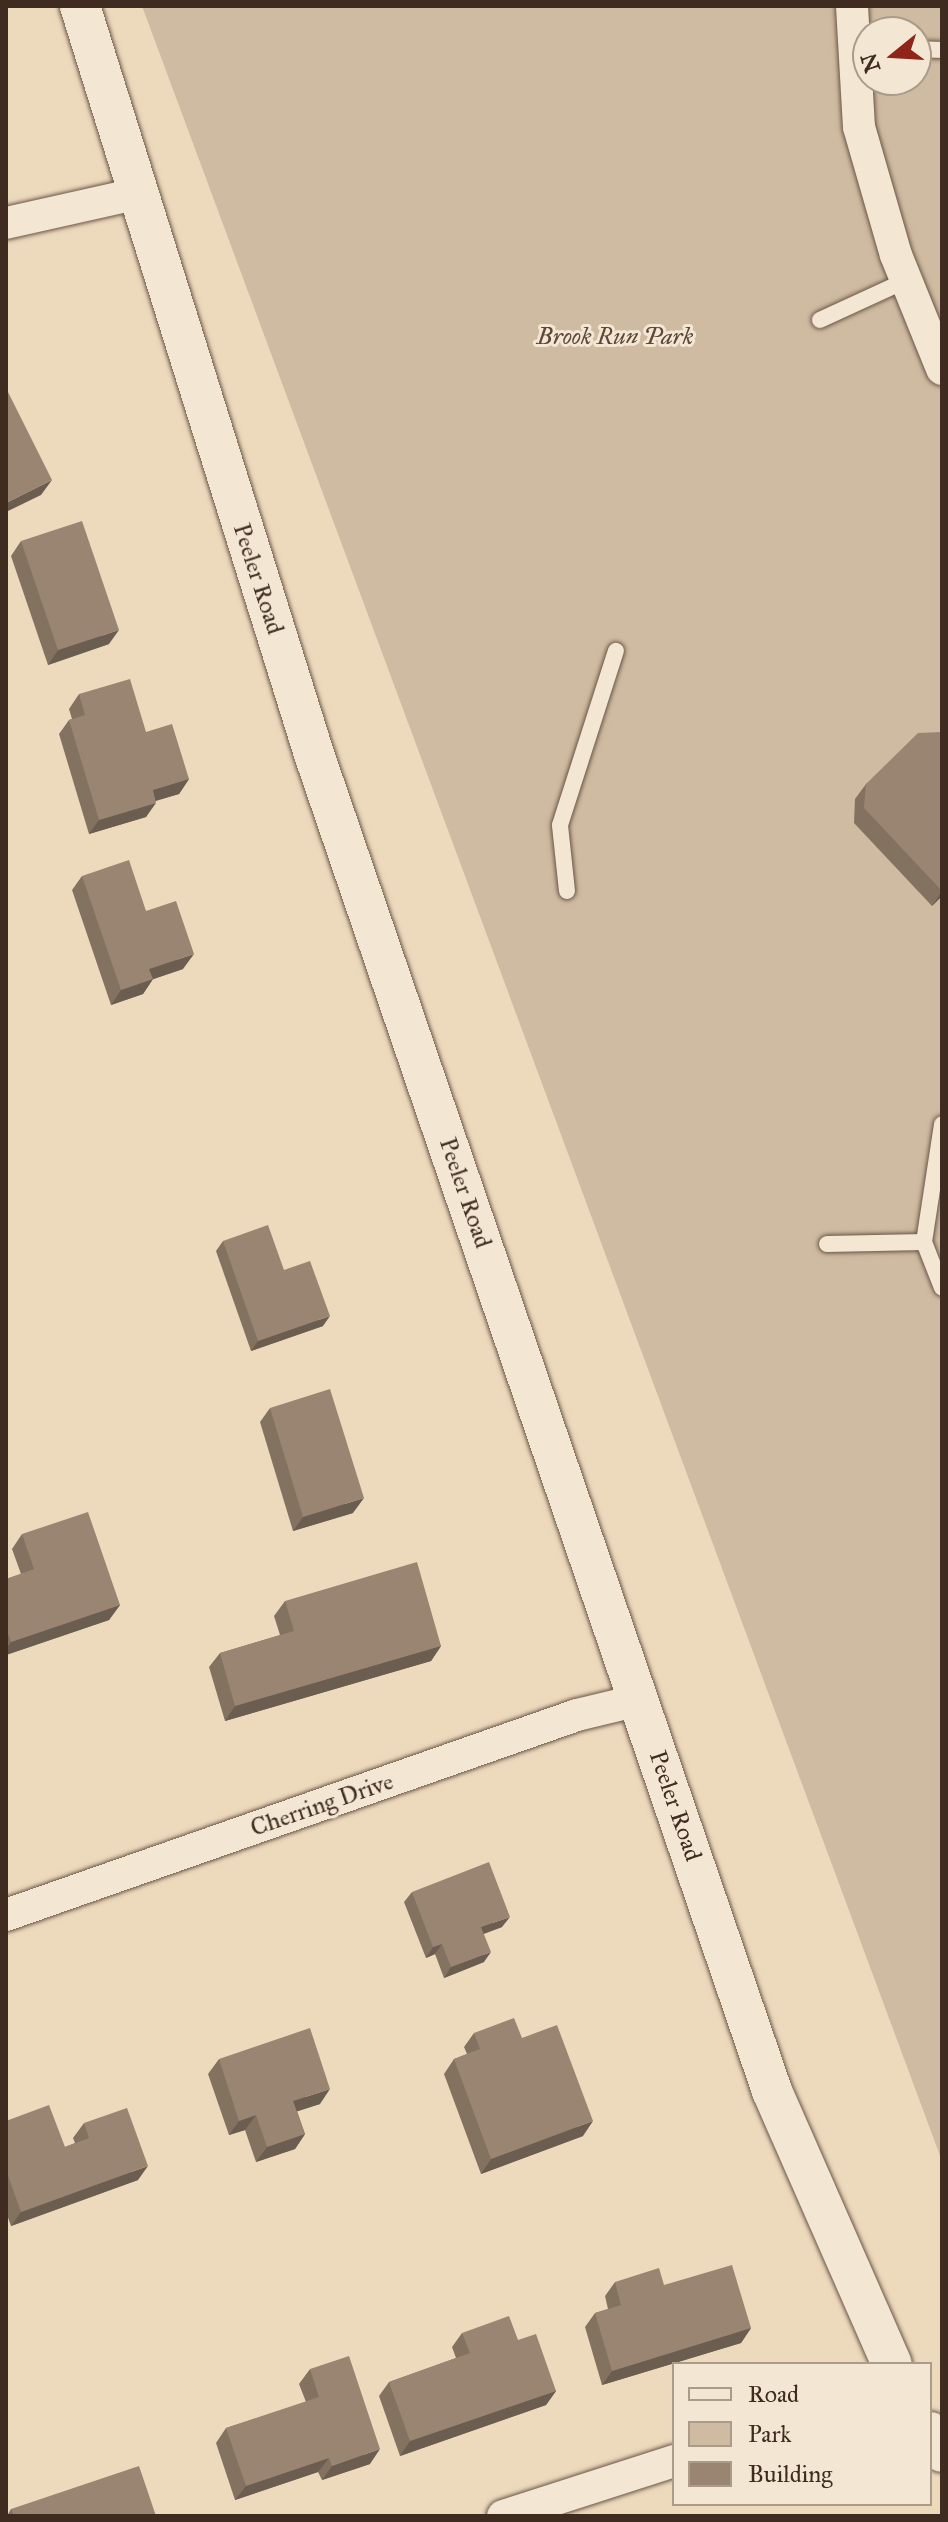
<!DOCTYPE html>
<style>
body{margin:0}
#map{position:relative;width:948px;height:2522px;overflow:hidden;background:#edd9bc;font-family:"IM FELL Great Primer",serif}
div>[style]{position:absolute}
.green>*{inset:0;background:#cfbba1}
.roads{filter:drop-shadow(0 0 2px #6a5647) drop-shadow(0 0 2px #6a5647)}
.service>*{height:16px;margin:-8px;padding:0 8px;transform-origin:8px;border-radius:8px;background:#f3e6d3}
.minor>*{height:32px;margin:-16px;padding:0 16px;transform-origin:16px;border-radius:16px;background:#f3e6d3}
.tertiary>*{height:40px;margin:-20px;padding:0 20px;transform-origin:20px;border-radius:20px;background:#f3e6d3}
.wall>*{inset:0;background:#847261}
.shaded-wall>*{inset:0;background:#6b5d4f}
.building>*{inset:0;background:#998571}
span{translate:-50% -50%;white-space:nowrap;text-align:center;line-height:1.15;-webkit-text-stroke:6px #f3e6d3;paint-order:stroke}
.park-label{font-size:24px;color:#5c483a;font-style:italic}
.street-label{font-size:24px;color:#3f2b20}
.frame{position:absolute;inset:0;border:8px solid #3f2b20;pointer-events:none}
.legend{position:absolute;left:672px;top:2362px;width:260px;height:144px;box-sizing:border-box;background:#f3e6d3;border:2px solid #ab9b8b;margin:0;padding:10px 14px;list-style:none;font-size:24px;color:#3f2b20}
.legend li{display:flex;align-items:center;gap:16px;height:40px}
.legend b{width:40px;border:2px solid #ab9b8b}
.north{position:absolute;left:852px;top:16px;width:80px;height:80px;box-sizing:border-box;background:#f3e6d3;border:2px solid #ab9b8b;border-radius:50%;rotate:252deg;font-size:22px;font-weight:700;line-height:32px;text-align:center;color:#3f2b20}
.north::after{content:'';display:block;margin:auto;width:28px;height:36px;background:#8f2418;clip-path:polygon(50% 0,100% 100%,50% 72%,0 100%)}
</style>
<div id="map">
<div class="green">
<div style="clip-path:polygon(evenodd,142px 6px,942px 6px,942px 2161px,142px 6px,868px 32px,916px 32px,916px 80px,868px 80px,868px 32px)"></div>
</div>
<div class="roads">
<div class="service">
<div style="left:916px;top:49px;width:26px;rotate:2deg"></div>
<div style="left:820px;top:320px;width:96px;rotate:-24.7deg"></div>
<div style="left:567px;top:891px;width:66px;rotate:-96.1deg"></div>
<div style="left:560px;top:825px;width:183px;rotate:-72.2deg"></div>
<div style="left:924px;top:1242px;width:49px;rotate:68.6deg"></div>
<div style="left:827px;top:1244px;width:97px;rotate:-1.2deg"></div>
<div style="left:924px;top:1242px;width:119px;rotate:-81.3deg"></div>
</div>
<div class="minor">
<div style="left:852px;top:6px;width:121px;rotate:86.7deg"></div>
<div style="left:859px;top:127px;width:133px;rotate:73.9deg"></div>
<div style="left:896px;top:255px;width:123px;rotate:68deg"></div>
<div style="left:6px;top:223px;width:133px;rotate:-12.6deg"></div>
<div style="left:6px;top:1915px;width:605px;rotate:-19.3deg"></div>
<div style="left:577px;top:1715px;width:64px;rotate:-13.6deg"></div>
<div style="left:503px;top:2516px;width:180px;rotate:-17.8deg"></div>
</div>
<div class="tertiary">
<div style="left:80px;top:6px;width:784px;rotate:72.63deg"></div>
<div style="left:314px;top:754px;width:1413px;rotate:71.09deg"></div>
<div style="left:772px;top:2091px;width:298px;rotate:66.3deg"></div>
<div style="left:930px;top:2432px;width:23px;rotate:59deg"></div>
</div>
</div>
<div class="wall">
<div style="clip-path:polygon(21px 541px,109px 644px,48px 665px,11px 556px)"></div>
<div style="clip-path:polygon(79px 694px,146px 732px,189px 779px,179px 794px,156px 801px,146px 817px,89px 834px,59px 734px,69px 720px,72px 719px,69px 709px)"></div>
<div style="clip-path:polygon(942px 732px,942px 896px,932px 906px,854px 823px,855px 799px,866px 784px)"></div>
<div style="clip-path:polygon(82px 876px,146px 911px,183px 969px,153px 979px,143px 994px,111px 1005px,72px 890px)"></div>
<div style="clip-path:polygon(223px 1241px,284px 1270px,323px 1326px,251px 1351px,216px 1251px)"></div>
<div style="clip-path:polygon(270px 1408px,353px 1513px,293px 1531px,260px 1422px)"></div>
<div style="clip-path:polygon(22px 1534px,120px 1605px,109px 1620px,6px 1655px,6px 1579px,21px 1574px,12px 1549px)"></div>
<div style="clip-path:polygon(285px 1601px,441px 1646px,431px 1661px,225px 1721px,209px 1667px,220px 1653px,280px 1635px,274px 1616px)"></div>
<div style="clip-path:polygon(412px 1892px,502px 1927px,484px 1934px,484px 1962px,444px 1978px,435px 1954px,426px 1958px,404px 1902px)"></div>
<div style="clip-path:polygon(474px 2033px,522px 2038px,583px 2136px,481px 2174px,444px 2074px,454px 2059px,467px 2054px,464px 2047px)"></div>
<div style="clip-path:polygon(219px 2059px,320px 2104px,297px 2111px,305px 2134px,295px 2149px,256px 2162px,245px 2130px,229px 2135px,208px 2074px)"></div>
<div style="clip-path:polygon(6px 2121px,65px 2147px,75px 2143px,73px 2138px,84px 2123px,138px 2180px,11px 2226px,6px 2212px)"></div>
<div style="clip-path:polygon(615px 2282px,664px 2285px,751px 2328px,741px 2343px,602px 2385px,585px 2327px,595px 2313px,608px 2309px,605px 2296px)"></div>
<div style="clip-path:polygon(462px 2333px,518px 2340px,556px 2391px,546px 2405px,400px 2456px,379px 2396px,389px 2382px,456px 2358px,452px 2347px)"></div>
<div style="clip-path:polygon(310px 2369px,370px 2464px,322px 2480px,318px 2472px,235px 2500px,216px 2443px,226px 2428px,306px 2402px,299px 2384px)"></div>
<div style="clip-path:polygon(11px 2509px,156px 2516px,7px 2516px)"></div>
</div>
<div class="shaded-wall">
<div style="clip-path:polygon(52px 480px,41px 495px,6px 512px,6px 503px)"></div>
<div style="clip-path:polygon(119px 630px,109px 644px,48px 665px,58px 650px)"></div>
<div style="clip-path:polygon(189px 779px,179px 794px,143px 804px,153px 790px)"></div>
<div style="clip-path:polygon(156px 803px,146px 817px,89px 834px,99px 820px)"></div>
<div style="clip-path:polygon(942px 891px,942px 896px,932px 906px)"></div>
<div style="clip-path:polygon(194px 954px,183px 969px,139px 984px,149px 969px)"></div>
<div style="clip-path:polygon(153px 979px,143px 994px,111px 1005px,121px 990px)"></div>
<div style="clip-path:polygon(330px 1316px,323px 1326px,251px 1351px,258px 1341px)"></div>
<div style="clip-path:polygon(364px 1498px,353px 1513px,293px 1531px,303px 1517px)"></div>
<div style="clip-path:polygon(120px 1605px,109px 1620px,6px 1655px,6px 1649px,11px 1642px)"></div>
<div style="clip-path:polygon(441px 1646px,431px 1661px,225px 1721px,235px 1706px)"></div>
<div style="clip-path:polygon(510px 1917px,502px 1927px,474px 1937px,481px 1927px)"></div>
<div style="clip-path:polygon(442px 1944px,435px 1954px,426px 1958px,433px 1947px)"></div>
<div style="clip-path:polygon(491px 1952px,484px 1962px,444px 1978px,451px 1967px)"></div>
<div style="clip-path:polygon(330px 2089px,320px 2104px,283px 2116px,293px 2101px)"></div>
<div style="clip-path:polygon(256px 2115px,245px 2130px,229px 2135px,239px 2121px)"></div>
<div style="clip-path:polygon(593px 2121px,583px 2136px,481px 2174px,491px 2159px)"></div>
<div style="clip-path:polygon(305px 2134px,295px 2149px,256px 2162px,267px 2147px)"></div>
<div style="clip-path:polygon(148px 2166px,138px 2180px,11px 2226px,21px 2212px)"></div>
<div style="clip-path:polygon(751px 2328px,741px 2343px,602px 2385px,612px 2371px)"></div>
<div style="clip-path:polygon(556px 2391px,546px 2405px,400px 2456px,410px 2441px)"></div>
<div style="clip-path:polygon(380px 2449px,370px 2464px,322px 2480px,332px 2466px)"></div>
<div style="clip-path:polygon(329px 2458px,318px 2472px,235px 2500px,246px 2486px)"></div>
</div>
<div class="building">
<div style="clip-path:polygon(6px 388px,52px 480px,6px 503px)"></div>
<div style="clip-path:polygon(82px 521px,119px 630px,58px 650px,21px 541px)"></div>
<div style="clip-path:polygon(130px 679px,146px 732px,172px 724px,189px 779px,153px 790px,156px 803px,99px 820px,69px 720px,85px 715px,79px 694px)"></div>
<div style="clip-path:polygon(942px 732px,942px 891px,864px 808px,866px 784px,918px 733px)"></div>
<div style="clip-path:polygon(129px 860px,146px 911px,176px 901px,194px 954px,149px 969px,153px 979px,121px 990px,82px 876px)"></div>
<div style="clip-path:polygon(268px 1225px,284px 1270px,310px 1261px,330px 1316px,258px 1341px,223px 1241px)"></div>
<div style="clip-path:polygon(330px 1389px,364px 1498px,303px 1517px,270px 1408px)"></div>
<div style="clip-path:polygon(88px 1512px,120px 1605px,11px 1642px,6px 1627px,6px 1579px,34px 1569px,22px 1534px)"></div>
<div style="clip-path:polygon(417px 1562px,441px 1646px,235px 1706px,220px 1653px,294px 1631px,285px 1601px)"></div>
<div style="clip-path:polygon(489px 1862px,510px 1917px,481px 1927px,491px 1952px,451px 1967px,442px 1944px,433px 1947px,412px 1892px)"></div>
<div style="clip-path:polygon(514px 2018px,522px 2038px,557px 2025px,593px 2121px,491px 2159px,454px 2059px,480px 2049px,474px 2033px)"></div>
<div style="clip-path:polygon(310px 2028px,330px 2089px,293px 2101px,305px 2134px,267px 2147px,256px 2115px,239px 2121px,219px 2059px)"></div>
<div style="clip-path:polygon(49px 2105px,65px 2147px,89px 2138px,84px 2123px,127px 2108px,148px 2166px,21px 2212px,6px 2170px,6px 2121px)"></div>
<div style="clip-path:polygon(732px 2265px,751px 2328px,612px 2371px,595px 2313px,621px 2305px,615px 2282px,659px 2268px,664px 2285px)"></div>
<div style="clip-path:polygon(509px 2316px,518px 2340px,536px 2334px,556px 2391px,410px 2441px,389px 2382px,470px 2353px,462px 2333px)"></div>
<div style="clip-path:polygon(349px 2356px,380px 2449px,332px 2466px,329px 2458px,246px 2486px,226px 2428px,319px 2397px,310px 2369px)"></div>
<div style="clip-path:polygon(139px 2466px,156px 2516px,14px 2516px,11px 2509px)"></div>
</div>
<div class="park-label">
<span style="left:615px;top:337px">Brook Run Park</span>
</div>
<div class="street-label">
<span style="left:258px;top:579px;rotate:72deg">Peeler Road</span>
<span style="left:465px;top:1193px;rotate:71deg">Peeler Road</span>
<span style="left:322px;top:1805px;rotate:-19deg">Cherring Drive</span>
<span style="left:675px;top:1806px;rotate:71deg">Peeler Road</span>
</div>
<div class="frame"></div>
<ul class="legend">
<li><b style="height:10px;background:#f3e6d3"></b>Road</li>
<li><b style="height:22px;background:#cfbba1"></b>Park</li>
<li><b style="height:22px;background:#998571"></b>Building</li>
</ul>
<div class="north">N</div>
</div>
